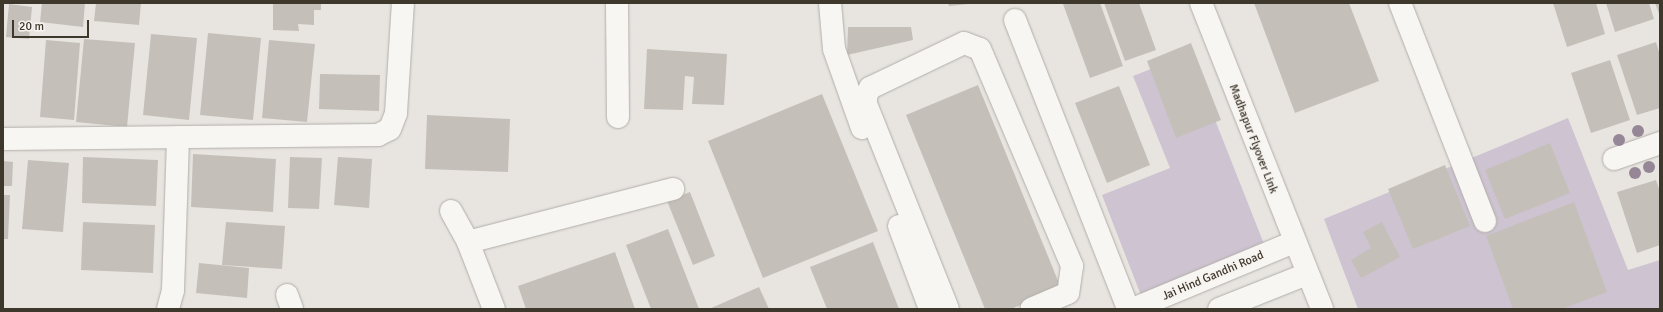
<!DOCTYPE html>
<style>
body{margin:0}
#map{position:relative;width:1663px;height:312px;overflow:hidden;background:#e8e5e1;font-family:Signika,sans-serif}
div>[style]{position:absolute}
.green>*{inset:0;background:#cdc3d1}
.building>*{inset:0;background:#c4c0b9}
.roads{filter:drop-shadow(0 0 1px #b2ada7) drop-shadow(0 0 1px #b2ada7)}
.minor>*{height:22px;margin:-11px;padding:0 11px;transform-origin:11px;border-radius:11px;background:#f7f6f3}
.trees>*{width:12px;height:12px;margin:-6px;border-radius:50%;background:#968796}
span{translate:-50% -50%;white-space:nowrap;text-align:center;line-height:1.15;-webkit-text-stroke:4px #f6f3f0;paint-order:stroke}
.street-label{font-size:12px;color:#3e372b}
.frame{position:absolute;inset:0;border:4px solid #3e372b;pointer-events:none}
.scale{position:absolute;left:12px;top:20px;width:77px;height:18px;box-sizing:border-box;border:2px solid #3e372b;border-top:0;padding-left:5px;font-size:12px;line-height:14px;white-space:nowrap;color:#3e372b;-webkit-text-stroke:3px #f6f3f0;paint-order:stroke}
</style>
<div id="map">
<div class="green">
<div style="clip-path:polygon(1189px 54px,1266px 249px,1142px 298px,1102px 195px,1170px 168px,1133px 76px)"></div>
<div style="clip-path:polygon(1568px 118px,1628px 270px,1660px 260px,1660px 309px,1358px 309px,1324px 219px)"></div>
</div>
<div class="building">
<div style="clip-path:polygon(42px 3px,85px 3px,83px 27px,40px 22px)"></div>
<div style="clip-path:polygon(96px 3px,141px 3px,139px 25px,94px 21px)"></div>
<div style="clip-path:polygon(273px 3px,321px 3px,321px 10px,314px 10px,314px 25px,298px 24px,299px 31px,273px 30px)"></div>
<div style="clip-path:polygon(948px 3px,968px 3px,968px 4px,949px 6px)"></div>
<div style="clip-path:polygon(1100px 3px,1123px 66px,1090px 78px,1063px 4px)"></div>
<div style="clip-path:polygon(1104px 3px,1139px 3px,1156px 50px,1125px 61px)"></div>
<div style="clip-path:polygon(1254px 3px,1349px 3px,1379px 81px,1295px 113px)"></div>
<div style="clip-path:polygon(1553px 3px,1596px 3px,1605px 34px,1567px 47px)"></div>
<div style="clip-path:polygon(1606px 3px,1649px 3px,1654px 19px,1615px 32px)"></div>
<div style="clip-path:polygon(1655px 3px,1660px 3px,1660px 16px)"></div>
<div style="clip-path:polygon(9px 4px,32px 7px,29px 39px,6px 37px)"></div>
<div style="clip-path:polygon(848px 27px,911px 27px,913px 40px,847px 55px)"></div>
<div style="clip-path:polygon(208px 33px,261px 38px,253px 120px,200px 115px)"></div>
<div style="clip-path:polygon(151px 34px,197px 38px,189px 120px,143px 115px)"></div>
<div style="clip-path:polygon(84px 39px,135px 43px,127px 127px,76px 122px)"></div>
<div style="clip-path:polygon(46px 40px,80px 43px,74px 120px,40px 117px)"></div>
<div style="clip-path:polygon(269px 40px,315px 44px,307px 122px,262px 118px)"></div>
<div style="clip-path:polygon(1656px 42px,1660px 55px,1660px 108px,1637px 115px,1617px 55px)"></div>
<div style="clip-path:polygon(1191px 43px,1221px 120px,1176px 138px,1147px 61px)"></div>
<div style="clip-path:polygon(647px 49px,727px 54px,724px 105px,692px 104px,694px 77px,685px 76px,683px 110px,644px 109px)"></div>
<div style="clip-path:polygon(1610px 60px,1630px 120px,1591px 133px,1571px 73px)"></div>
<div style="clip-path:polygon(320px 74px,380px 75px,379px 111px,319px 109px)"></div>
<div style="clip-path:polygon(978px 85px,1061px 288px,1011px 309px,985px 309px,906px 115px)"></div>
<div style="clip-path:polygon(1119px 86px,1150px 165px,1107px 183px,1075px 103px)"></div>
<div style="clip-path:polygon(822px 94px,878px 231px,763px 278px,708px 141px)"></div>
<div style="clip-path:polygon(427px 115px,510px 119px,508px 172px,425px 169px)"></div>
<div style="clip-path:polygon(1550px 143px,1570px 193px,1505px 219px,1485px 170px)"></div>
<div style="clip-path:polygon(193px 154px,276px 159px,273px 212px,191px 207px)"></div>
<div style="clip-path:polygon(83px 157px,158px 160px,156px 206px,82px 203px)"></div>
<div style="clip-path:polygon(290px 157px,322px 158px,319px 209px,288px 208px)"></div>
<div style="clip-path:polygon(338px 157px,372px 159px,369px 208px,334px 205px)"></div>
<div style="clip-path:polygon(28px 160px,69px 163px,63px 232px,22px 229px)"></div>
<div style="clip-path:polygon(3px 161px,13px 162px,12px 186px,3px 186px)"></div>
<div style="clip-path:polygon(1445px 165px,1470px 226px,1413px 249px,1388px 189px)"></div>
<div style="clip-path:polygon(1656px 180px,1660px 192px,1660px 245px,1637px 253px,1617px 192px)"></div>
<div style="clip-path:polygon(690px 192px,715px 256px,693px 265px,667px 201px)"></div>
<div style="clip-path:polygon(3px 195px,10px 195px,8px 239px,3px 239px)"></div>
<div style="clip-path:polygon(1574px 202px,1607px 292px,1562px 309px,1513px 309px,1486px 236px)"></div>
<div style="clip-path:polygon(83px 222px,155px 225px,153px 273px,81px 270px)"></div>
<div style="clip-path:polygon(226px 222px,285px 226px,282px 269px,222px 265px)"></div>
<div style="clip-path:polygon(1382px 222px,1400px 257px,1361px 278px,1351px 260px,1371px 248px,1363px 232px)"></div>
<div style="clip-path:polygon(668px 229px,699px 309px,651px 309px,626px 245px)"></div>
<div style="clip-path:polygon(873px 242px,899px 309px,827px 309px,810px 267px)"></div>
<div style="clip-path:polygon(615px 252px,635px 309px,526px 309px,518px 286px)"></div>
<div style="clip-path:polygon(199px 263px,249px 268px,247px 298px,196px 293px)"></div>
<div style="clip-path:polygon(759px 287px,769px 309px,709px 309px)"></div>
</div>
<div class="roads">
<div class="minor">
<div style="left:617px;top:3px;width:114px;rotate:89.5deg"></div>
<div style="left:830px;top:3px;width:46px;rotate:85deg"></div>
<div style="left:834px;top:49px;width:84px;rotate:70.5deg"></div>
<div style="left:1201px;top:3px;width:329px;rotate:68.4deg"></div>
<div style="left:1400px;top:3px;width:234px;rotate:68.7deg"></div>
<div style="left:1015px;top:20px;width:310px;rotate:68.6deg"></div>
<div style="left:3px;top:139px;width:375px;rotate:-0.6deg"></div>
<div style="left:378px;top:135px;width:13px;rotate:-27deg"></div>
<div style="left:390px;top:129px;width:17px;rotate:-69deg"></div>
<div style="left:396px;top:113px;width:110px;rotate:-86.4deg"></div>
<div style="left:1614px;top:159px;width:49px;rotate:-19.2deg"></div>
<div style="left:451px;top:211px;width:35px;rotate:61deg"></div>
<div style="left:468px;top:242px;width:72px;rotate:68.8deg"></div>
<div style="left:899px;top:226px;width:89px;rotate:69.5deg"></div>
<div style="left:468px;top:242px;width:212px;rotate:-14.5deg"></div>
<div style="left:287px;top:295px;width:15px;rotate:70deg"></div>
<div style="left:168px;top:309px;width:20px;rotate:-75deg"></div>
<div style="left:173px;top:290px;width:153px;rotate:-88.1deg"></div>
<div style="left:948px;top:309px;width:221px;rotate:-111.8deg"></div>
<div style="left:866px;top:104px;width:8px;rotate:-90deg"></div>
<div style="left:866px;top:96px;width:9px;rotate:-63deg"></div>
<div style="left:870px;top:88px;width:104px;rotate:-25.6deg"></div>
<div style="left:964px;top:43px;width:17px;rotate:21deg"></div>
<div style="left:980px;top:49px;width:236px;rotate:67deg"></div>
<div style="left:1072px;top:266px;width:27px;rotate:98deg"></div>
<div style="left:1068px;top:293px;width:40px;rotate:156.6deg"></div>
<div style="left:1133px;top:309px;width:174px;rotate:-22.6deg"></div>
<div style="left:1219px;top:309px;width:95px;rotate:-21.7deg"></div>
</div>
</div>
<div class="trees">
<div style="left:1638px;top:131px"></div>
<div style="left:1619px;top:140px"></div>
<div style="left:1649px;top:167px"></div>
<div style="left:1635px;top:173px"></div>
</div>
<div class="street-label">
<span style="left:1253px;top:139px;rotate:69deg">Madhapur Flyover Link</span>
<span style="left:1213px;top:276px;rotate:-23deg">Jai Hind Gandhi Road</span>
</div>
<div class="frame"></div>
<div class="scale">20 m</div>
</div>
